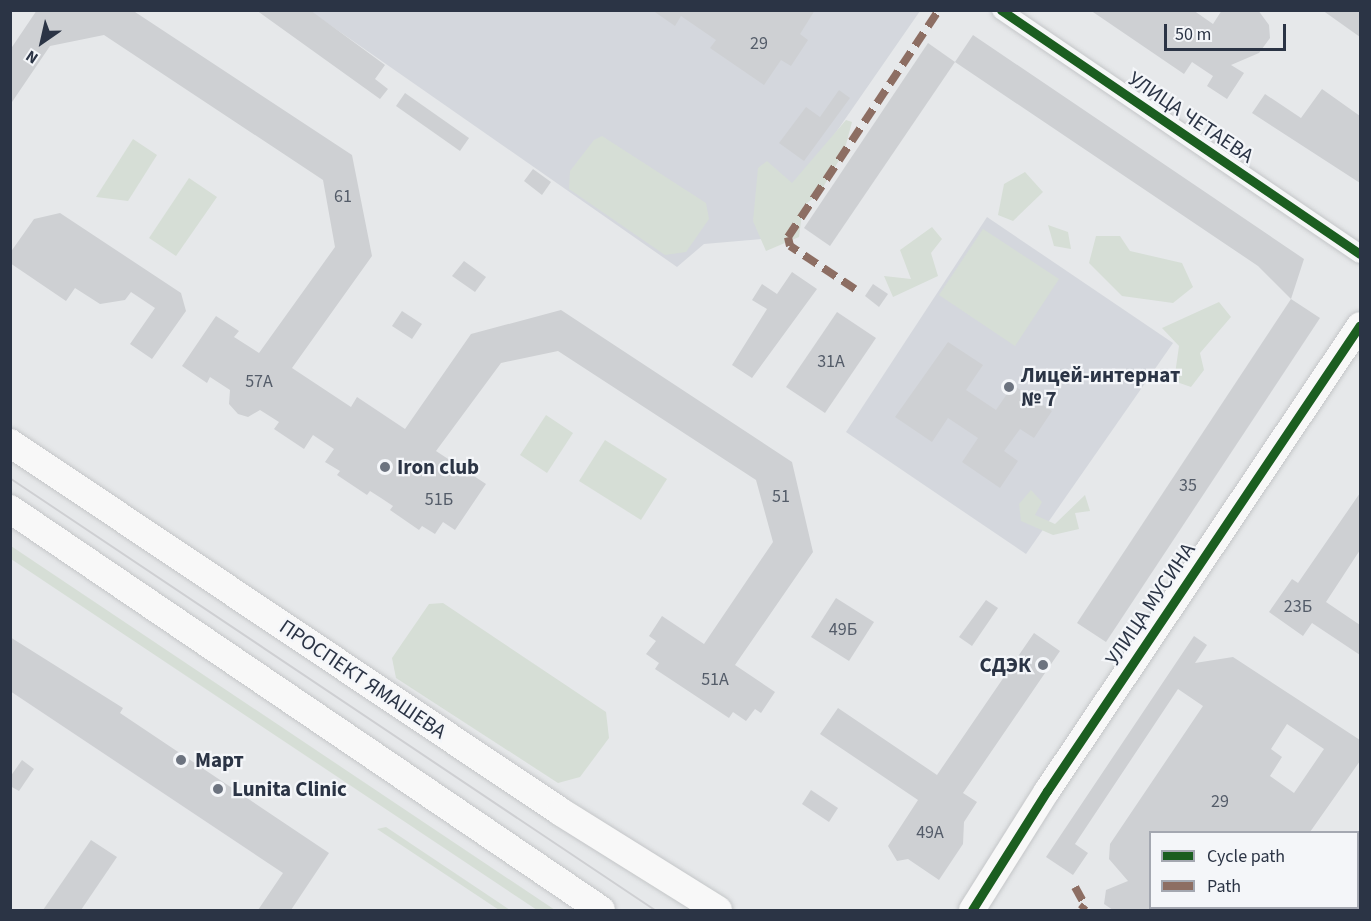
<!DOCTYPE html>
<meta charset="utf-8">
<style>
body{margin:0}
#map{position:relative;width:1371px;height:921px;overflow:hidden;background:#e6e8ea;font-family:"Source Sans 3",sans-serif}
div>[style]{position:absolute}
.built>*{inset:0;background:#d4d7dd}
.green>*{inset:0;background:#d6ded6}
.building>*{inset:0;background:#ced0d3}
.roads{filter:drop-shadow(0 0 2px #c4c6c8) drop-shadow(0 0 2px #c4c6c8)}
.street>*{height:18px;margin:-9px;padding:0 9px;transform-origin:9px;border-radius:9px;background:#f5f6f7}
.secondary>*{height:26px;margin:-13px;padding:0 13px;transform-origin:13px;border-radius:13px;background:#f8f8f8}
.primary>*{height:28px;margin:-14px;padding:0 14px;transform-origin:14px;border-radius:14px;background:#f8f8f8}
.tram>*{height:1.5px;margin:-0.75px;padding:0 0.75px;transform-origin:0.75px;border-radius:0.75px;background:#cecfd2}
.quiet>*{height:8px;margin-top:-4px;transform-origin:0;background:repeating-linear-gradient(90deg,#8d6e63 0 15px,transparent 0 23px)}
.cycleway>*{height:9px;margin:-4.5px;padding:0 4.5px;transform-origin:4.5px;border-radius:4.5px;background:#1b5e20}
.dots>*{width:16px;height:16px;translate:-50% -50%;box-sizing:border-box;border:3px solid #f4f6f9;border-radius:50%}
span{translate:-50% -50%;white-space:nowrap;text-align:center;line-height:1.15;-webkit-text-stroke:4.5px #f4f6f9;paint-order:stroke}
.number-label{font-size:18px;color:#545c69}
.number-label span{-webkit-text-stroke-width:0}
.street-label{font-size:21px;color:#2b3445}
.poi-label{font-size:21px;color:#2b3445;font-weight:700}
.left{translate:0 -50%;text-align:left}
.right{translate:-100% -50%;text-align:right}
.frame{position:absolute;inset:0;border:12px solid #2b3445;pointer-events:none}
.legend{position:absolute;left:1149px;top:831px;width:210px;height:78px;box-sizing:border-box;background:#f4f6f9;border:2px solid #a4a8b1;margin:0;padding:8px 10px;list-style:none;font-size:18px;color:#2b3445}
.legend li{display:flex;align-items:center;gap:12px;height:30px}
.legend b{width:30px;border:2px solid #a4a8b1}
.north{position:absolute;left:12px;top:12px;width:60px;height:60px;-webkit-text-stroke:4px #f4f6f9;paint-order:stroke;rotate:214deg;font-size:16px;font-weight:700;line-height:24px;text-align:center;color:#2b3445}
.north::after{content:'';display:block;margin:auto;width:21px;height:27px;background:#2b3445;clip-path:polygon(50% 0,100% 100%,50% 72%,0 100%)}
.scale{position:absolute;left:1164px;top:24px;width:122px;height:27px;box-sizing:border-box;border:3px solid #2b3445;border-top:0;padding-left:8px;font-size:18px;line-height:21px;white-space:nowrap;color:#2b3445;-webkit-text-stroke:4px #f4f6f9;paint-order:stroke}
</style>
<div id="map">
<div class="built">
<div style="clip-path:polygon(310px 11px,919px 10px,920px 11px,762px 239px,704px 244px,677px 267px)"></div>
<div style="clip-path:polygon(987px 217px,1173px 343px,1026px 554px,846px 432px)"></div>
</div>
<div class="green">
<div style="clip-path:polygon(846px 120px,852px 122px,844px 152px,819px 194px,803px 206px,799px 237px,766px 251px,753px 221px,758px 168px,767px 161px,792px 183px)"></div>
<div style="clip-path:polygon(602px 136px,706px 203px,709px 219px,686px 252px,665px 255px,569px 189px,570px 171px,594px 140px)"></div>
<div style="clip-path:polygon(133px 139px,157px 155px,128px 201px,96px 197px)"></div>
<div style="clip-path:polygon(1025px 172px,1043px 192px,1013px 221px,998px 215px,1004px 184px)"></div>
<div style="clip-path:polygon(189px 178px,217px 197px,176px 256px,149px 238px)"></div>
<div style="clip-path:polygon(1048px 225px,1068px 232px,1071px 249px,1054px 246px)"></div>
<div style="clip-path:polygon(932px 227px,942px 239px,931px 253px,938px 276px,893px 297px,884px 276px,911px 279px,900px 250px)"></div>
<div style="clip-path:polygon(983px 229px,1059px 279px,1015px 346px,939px 295px)"></div>
<div style="clip-path:polygon(1096px 236px,1120px 236px,1130px 251px,1182px 263px,1193px 287px,1173px 303px,1122px 296px,1089px 263px)"></div>
<div style="clip-path:polygon(1219px 302px,1231px 317px,1200px 353px,1204px 370px,1191px 387px,1174px 381px,1179px 346px,1162px 328px)"></div>
<div style="clip-path:polygon(546px 415px,573px 433px,547px 473px,520px 455px)"></div>
<div style="clip-path:polygon(605px 440px,667px 479px,641px 520px,579px 481px)"></div>
<div style="clip-path:polygon(1031px 490px,1042px 502px,1035px 515px,1055px 524px,1085px 495px,1090px 511px,1075px 513px,1079px 529px,1053px 535px,1021px 521px,1019px 504px)"></div>
<div style="clip-path:polygon(11px 546px,555px 910px,537px 910px,11px 559px)"></div>
<div style="clip-path:polygon(443px 603px,606px 712px,609px 738px,580px 777px,558px 783px,396px 678px,392px 658px,429px 604px)"></div>
<div style="clip-path:polygon(386px 827px,510px 910px,499px 910px,377px 829px)"></div>
</div>
<div class="building">
<div style="clip-path:polygon(37px 10px,132px 10px,352px 155px,372px 256px,292px 368px,351px 407px,357px 397px,405px 429px,471px 334px,561px 310px,792px 462px,813px 552px,735px 665px,775px 692px,761px 713px,755px 709px,746px 721px,733px 712px,729px 718px,655px 669px,659px 663px,646px 654px,656px 641px,649px 636px,662px 616px,704px 644px,773px 542px,756px 480px,558px 351px,501px 363px,436px 451px,486px 484px,455px 530px,443px 522px,435px 534px,422px 526px,419px 530px,390px 510px,393px 506px,381px 498px,370px 491px,367px 495px,337px 475px,340px 471px,325px 462px,334px 449px,313px 435px,304px 449px,274px 429px,279px 422px,260px 410px,248px 417px,238px 414px,229px 404px,230px 390px,210px 377px,207px 383px,182px 366px,216px 316px,239px 331px,234px 337px,259px 353px,335px 247px,323px 180px,104px 35px,50px 46px,10px 105px,10px 50px)"></div>
<div style="clip-path:polygon(256px 10px,310px 10px,385px 65px,375px 79px,388px 89px,380px 99px)"></div>
<div style="clip-path:polygon(652px 10px,815px 10px,800px 34px,808px 40px,791px 66px,781px 60px,764px 85px,710px 48px,716px 40px,681px 16px,675px 26px)"></div>
<div style="clip-path:polygon(1090px 10px,1193px 10px,1213px 24px,1222px 10px,1258px 10px,1269px 25px,1270px 38px,1259px 53px,1231px 65px,1244px 73px,1227px 99px,1207px 86px,1213px 76px,1192px 62px,1184px 74px)"></div>
<div style="clip-path:polygon(1322px 10px,1360px 10px,1360px 37px)"></div>
<div style="clip-path:polygon(973px 35px,1304px 259px,1291px 299px,1258px 266px,955px 62px)"></div>
<div style="clip-path:polygon(928px 43px,955px 62px,830px 246px,804px 228px)"></div>
<div style="clip-path:polygon(1322px 89px,1360px 116px,1360px 183px,1252px 113px,1265px 94px,1301px 118px)"></div>
<div style="clip-path:polygon(839px 90px,850px 98px,804px 161px,779px 143px,806px 107px,820px 117px)"></div>
<div style="clip-path:polygon(405px 93px,469px 138px,460px 151px,396px 106px)"></div>
<div style="clip-path:polygon(533px 169px,551px 182px,542px 195px,524px 181px)"></div>
<div style="clip-path:polygon(60px 213px,181px 293px,186px 311px,152px 359px,130px 344px,155px 308px,131px 292px,125px 300px,100px 304px,75px 288px,66px 301px,10px 263px,10px 253px,34px 219px)"></div>
<div style="clip-path:polygon(464px 261px,486px 277px,475px 292px,452px 276px)"></div>
<div style="clip-path:polygon(792px 272px,817px 289px,752px 378px,732px 365px,767px 309px,752px 300px,762px 284px,777px 294px)"></div>
<div style="clip-path:polygon(873px 284px,888px 294px,879px 307px,865px 296px)"></div>
<div style="clip-path:polygon(1291px 299px,1320px 318px,1106px 642px,1077px 623px)"></div>
<div style="clip-path:polygon(402px 311px,422px 324px,412px 339px,392px 326px)"></div>
<div style="clip-path:polygon(837px 312px,876px 338px,825px 413px,786px 387px)"></div>
<div style="clip-path:polygon(948px 342px,983px 365px,966px 390px,996px 410px,1013px 385px,1052px 411px,1034px 438px,1020px 429px,1004px 451px,1018px 461px,1000px 488px,962px 462px,978px 438px,948px 418px,932px 442px,895px 417px)"></div>
<div style="clip-path:polygon(1360px 493px,1360px 550px,1326px 602px,1360px 625px,1360px 655px,1312px 623px,1303px 636px,1269px 612px,1292px 579px,1298px 583px)"></div>
<div style="clip-path:polygon(836px 598px,874px 622px,849px 661px,811px 637px)"></div>
<div style="clip-path:polygon(986px 600px,998px 608px,972px 646px,959px 637px)"></div>
<div style="clip-path:polygon(1034px 633px,1060px 651px,963px 793px,977px 802px,964px 822px,963px 844px,939px 880px,908px 859px,897px 861px,888px 846px,918px 800px,820px 734px,838px 708px,937px 775px)"></div>
<div style="clip-path:polygon(evenodd,1194px 636px,1207px 645px,1195px 663px,1233px 657px,1360px 740px,1360px 761px,1310px 832px,1150px 832px,1150px 910px,1113px 910px,1104px 904px,1106px 890px,1128px 881px,1109px 859px,1110px 844px,1203px 706px,1178px 689px,1075px 844px,1088px 853px,1073px 875px,1046px 857px,1194px 636px,1287px 724px,1324px 749px,1294px 793px,1270px 776px,1282px 757px,1271px 749px,1287px 724px)"></div>
<div style="clip-path:polygon(10px 637px,123px 708px,120px 713px,329px 853px,291px 910px,258px 910px,283px 873px,10px 691px)"></div>
<div style="clip-path:polygon(22px 760px,34px 769px,19px 791px,10px 786px,10px 777px)"></div>
<div style="clip-path:polygon(811px 790px,838px 808px,829px 822px,802px 804px)"></div>
<div style="clip-path:polygon(91px 840px,117px 857px,81px 910px,43px 910px)"></div>
</div>
<div class="roads">
<div class="street">
<div style="left:1001px;top:10px;width:434px;rotate:34.2deg"></div>
</div>
<div class="secondary">
<div style="left:972px;top:910px;width:141px;rotate:-57.8deg"></div>
<div style="left:1047px;top:791px;width:561px;rotate:-56.11deg"></div>
</div>
<div class="primary">
<div style="left:10px;top:443px;width:663px;rotate:33.81deg"></div>
<div style="left:561px;top:812px;width:185px;rotate:32deg"></div>
<div style="left:10px;top:509px;width:714px;rotate:34.16deg"></div>
</div>
</div>
<div class="tram">
<div style="left:10px;top:478px;width:776px;rotate:33.81deg"></div>
</div>
<div class="quiet">
<div style="left:855px;top:289px;width:78px;rotate:-146.5deg"></div>
<div style="left:790px;top:246px;width:9px;rotate:-103deg"></div>
<div style="left:788px;top:237px;width:273px;rotate:-56.4deg"></div>
<div style="left:1075px;top:887px;width:21px;rotate:61deg"></div>
<div style="left:1085px;top:905px;width:6px;rotate:129deg"></div>
</div>
<div class="cycleway">
<div style="left:1001px;top:10px;width:434px;rotate:34.2deg"></div>
<div style="left:972px;top:910px;width:141px;rotate:-57.8deg"></div>
<div style="left:1047px;top:791px;width:561px;rotate:-56.11deg"></div>
</div>
<div class="dots">
<div style="left:1009px;top:387px;background:#6c737f"></div>
<div style="left:385px;top:467px;background:#6c737f"></div>
<div style="left:1043px;top:665px;background:#6c737f"></div>
<div style="left:181px;top:760px;background:#6c737f"></div>
<div style="left:218px;top:789px;background:#6c737f"></div>
</div>
<div class="number-label">
<span style="left:759px;top:44px">29</span>
<span style="left:343px;top:197px">61</span>
<span style="left:831px;top:362px">31А</span>
<span style="left:259px;top:382px">57А</span>
<span style="left:1188px;top:486px">35</span>
<span style="left:781px;top:497px">51</span>
<span style="left:439px;top:500px">51Б</span>
<span style="left:1298px;top:607px">23Б</span>
<span style="left:843px;top:630px">49Б</span>
<span style="left:715px;top:680px">51А</span>
<span style="left:1220px;top:802px">29</span>
<span style="left:930px;top:833px">49А</span>
</div>
<div class="street-label">
<span style="left:1191px;top:117px;rotate:34deg">УЛИЦА ЧЕТАЕВА</span>
<span style="left:1150px;top:604px;rotate:-56deg">УЛИЦА МУСИНА</span>
<span style="left:363px;top:679px;rotate:34deg">ПРОСПЕКТ ЯМАШЕВА</span>
</div>
<div class="poi-label">
<span class="left" style="left:1021px;top:387px">Лицей-интернат<br>№ 7</span>
<span class="left" style="left:397px;top:467px">Iron club</span>
<span class="right" style="left:1031px;top:665px">СДЭК</span>
<span class="left" style="left:195px;top:760px">Март</span>
<span class="left" style="left:232px;top:789px">Lunita Clinic</span>
</div>
<div class="frame"></div>
<ul class="legend">
<li><b style="height:8px;background:#1b5e20"></b>Cycle path</li>
<li><b style="height:8px;background:#8d6e63"></b>Path</li>
</ul>
<div class="north">N</div>
<div class="scale">50 m</div>
</div>
